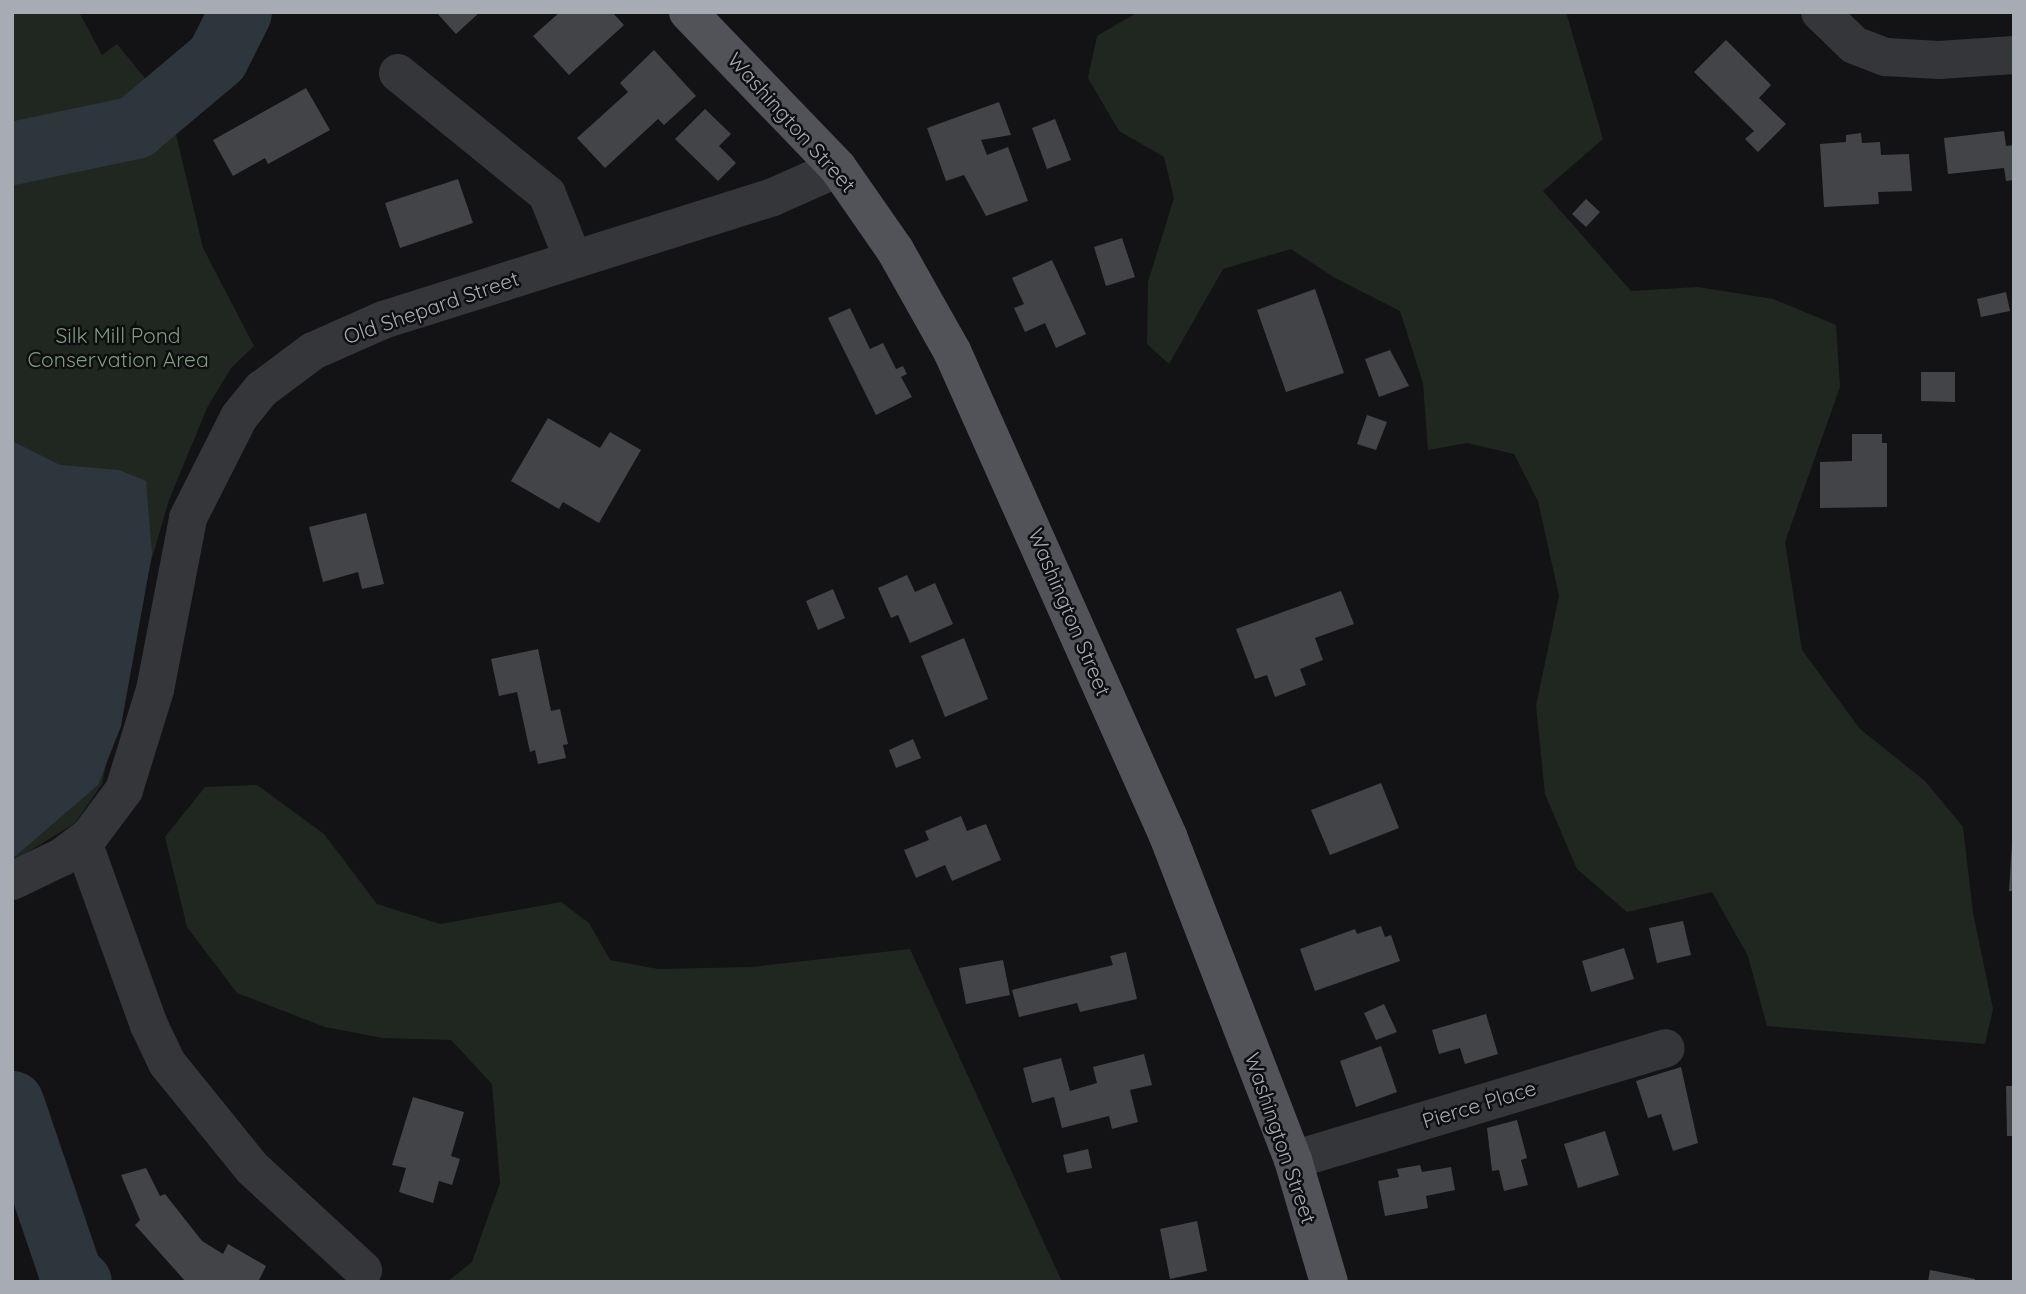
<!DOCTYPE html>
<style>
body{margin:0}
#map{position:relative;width:2026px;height:1294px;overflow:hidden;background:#131315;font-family:Quicksand,sans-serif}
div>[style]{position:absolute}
.green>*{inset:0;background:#202721}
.water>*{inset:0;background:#2e363d}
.river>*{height:63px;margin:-31.5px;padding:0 31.5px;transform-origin:31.5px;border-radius:31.5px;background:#2e363d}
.building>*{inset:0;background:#424448}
.minor>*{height:38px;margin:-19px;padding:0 19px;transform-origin:19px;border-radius:19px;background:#35363a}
.major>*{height:38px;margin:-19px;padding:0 19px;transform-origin:19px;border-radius:19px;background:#515358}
span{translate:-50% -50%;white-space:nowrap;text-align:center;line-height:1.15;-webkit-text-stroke:5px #0e0e10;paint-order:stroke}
.street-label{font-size:21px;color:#a6abb4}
.park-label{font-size:21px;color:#7e9e7f}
.frame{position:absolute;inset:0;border:14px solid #a6abb4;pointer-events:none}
</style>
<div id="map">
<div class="green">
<div style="clip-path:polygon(12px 12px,79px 12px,102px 55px,117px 44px,170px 109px,203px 248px,254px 346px,231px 368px,207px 408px,169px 500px,138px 606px,102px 784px,75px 823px,12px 862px)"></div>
<div style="clip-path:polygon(1138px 12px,1566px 12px,1603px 139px,1543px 191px,1631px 291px,1698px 287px,1773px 299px,1836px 325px,1840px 387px,1785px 542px,1802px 650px,1860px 729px,1925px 781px,1963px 827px,1973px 913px,1993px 1009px,1985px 1044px,1767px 1026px,1748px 956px,1712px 892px,1627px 912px,1577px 869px,1545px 794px,1536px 706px,1559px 596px,1538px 501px,1514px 454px,1467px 443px,1428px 450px,1423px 383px,1400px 311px,1335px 278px,1291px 249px,1223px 269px,1169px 364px,1147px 344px,1148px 282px,1174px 198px,1164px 157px,1119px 131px,1088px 78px,1097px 36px)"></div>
<div style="clip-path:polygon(257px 785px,324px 834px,377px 904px,440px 924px,561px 902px,589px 923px,610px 960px,658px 969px,752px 967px,910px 949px,1062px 1282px,447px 1282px,472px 1262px,500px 1183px,492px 1084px,451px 1040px,383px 1038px,325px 1027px,237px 993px,187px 927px,165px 837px,205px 787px)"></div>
</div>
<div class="water">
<div style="clip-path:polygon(12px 441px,60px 465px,119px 470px,146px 481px,152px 554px,121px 726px,98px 785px,12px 859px)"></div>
</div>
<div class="river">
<div style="left:12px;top:153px;width:126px;rotate:-11.9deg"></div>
<div style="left:135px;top:127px;width:107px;rotate:-40.1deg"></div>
<div style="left:217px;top:58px;width:51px;rotate:-63.4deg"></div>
<div style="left:12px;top:1102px;width:180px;rotate:71.2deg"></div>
<div style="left:70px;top:1272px;width:14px;rotate:45deg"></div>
</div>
<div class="building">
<div style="clip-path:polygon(436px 12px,480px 12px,456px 34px)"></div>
<div style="clip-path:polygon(560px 12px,612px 12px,624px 25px,569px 75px,533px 36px)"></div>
<div style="clip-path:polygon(1726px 40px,1771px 85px,1759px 98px,1786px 124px,1758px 152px,1745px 139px,1754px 131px,1694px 72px)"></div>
<div style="clip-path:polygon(654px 50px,696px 96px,664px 125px,658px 119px,605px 168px,577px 138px,628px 92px,620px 83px)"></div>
<div style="clip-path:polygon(306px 88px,330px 130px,268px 164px,265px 158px,233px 176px,213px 140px)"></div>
<div style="clip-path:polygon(999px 102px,1011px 135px,981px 140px,987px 155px,1008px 147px,1028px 201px,986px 216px,964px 175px,946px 181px,927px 128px)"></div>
<div style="clip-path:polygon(705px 109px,731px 134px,719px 146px,736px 163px,718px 181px,675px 139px)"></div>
<div style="clip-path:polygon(1055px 119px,1071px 160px,1047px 169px,1032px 128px)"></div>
<div style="clip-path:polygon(2004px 131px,2006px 146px,2014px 145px,2014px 180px,2006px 181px,2004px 168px,1948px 174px,1944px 138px)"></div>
<div style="clip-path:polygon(1861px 133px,1862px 143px,1880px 142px,1881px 155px,1909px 154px,1912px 191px,1878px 192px,1879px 204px,1824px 207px,1820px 144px,1846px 142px,1846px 135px)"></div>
<div style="clip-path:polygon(458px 179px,473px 223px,400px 248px,385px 203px)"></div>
<div style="clip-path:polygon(1586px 199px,1600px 212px,1586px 227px,1572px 214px)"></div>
<div style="clip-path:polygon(1122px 238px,1135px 277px,1106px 286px,1094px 247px)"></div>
<div style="clip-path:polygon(1052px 260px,1086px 334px,1056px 348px,1045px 323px,1025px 332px,1014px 308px,1024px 304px,1012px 278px)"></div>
<div style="clip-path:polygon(1315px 289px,1344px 373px,1286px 392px,1257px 310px)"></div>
<div style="clip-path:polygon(2006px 292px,2010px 311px,1981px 317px,1977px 299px)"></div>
<div style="clip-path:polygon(850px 308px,870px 349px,883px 343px,896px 369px,903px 366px,907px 374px,901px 377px,912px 397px,876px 415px,828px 318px)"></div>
<div style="clip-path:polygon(1390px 350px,1409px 386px,1379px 397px,1365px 359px)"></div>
<div style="clip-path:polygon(1921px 372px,1955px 372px,1955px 402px,1921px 401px)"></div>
<div style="clip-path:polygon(1367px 415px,1387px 422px,1376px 450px,1357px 444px)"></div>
<div style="clip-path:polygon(548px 418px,600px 448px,610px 432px,641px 450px,599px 523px,563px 502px,559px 509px,511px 481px)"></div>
<div style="clip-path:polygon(1852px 434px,1882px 434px,1882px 443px,1887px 443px,1887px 507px,1820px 508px,1820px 462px,1852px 461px)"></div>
<div style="clip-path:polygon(366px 513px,384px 584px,362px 589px,358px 572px,323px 582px,309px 527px)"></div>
<div style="clip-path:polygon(907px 575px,915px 592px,935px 583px,953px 624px,910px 643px,898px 615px,891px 618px,878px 588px)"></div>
<div style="clip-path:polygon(833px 589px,845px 618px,818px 630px,806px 601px)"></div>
<div style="clip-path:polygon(1341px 591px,1354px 624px,1315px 638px,1323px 660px,1300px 669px,1306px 685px,1275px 697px,1267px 675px,1255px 679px,1236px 629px)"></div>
<div style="clip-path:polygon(964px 638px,988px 699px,945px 717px,921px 656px)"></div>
<div style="clip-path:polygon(538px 649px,551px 711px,560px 709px,568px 744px,563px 745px,566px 758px,538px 764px,535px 750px,530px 752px,517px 692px,499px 696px,491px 659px)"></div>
<div style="clip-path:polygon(913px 739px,921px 758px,896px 768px,889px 750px)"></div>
<div style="clip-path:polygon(1381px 783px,1399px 828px,1330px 855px,1311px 810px)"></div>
<div style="clip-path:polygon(961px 816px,967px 831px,986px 824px,1001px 860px,952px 881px,945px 865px,916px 878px,904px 850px,929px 840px,925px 831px)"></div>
<div style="clip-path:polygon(2012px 843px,2014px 843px,2014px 891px,2009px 891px)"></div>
<div style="clip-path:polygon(1683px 921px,1691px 955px,1657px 963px,1649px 928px)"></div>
<div style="clip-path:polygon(1381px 926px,1385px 937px,1391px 935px,1400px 961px,1315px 991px,1300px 949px,1355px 929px,1357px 934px)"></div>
<div style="clip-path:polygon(1624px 948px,1634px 979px,1591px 992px,1582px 961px)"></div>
<div style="clip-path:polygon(1126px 952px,1137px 999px,1080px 1012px,1077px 1003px,1019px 1017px,1012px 990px,1113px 965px,1110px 956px)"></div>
<div style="clip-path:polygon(1003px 960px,1010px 995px,966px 1004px,959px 968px)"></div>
<div style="clip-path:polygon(1384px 1004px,1397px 1032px,1376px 1040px,1364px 1013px)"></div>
<div style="clip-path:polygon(1486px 1014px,1498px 1054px,1465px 1064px,1460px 1048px,1439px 1054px,1432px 1030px)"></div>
<div style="clip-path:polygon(1381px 1046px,1397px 1092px,1356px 1107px,1340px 1061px)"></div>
<div style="clip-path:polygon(1144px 1054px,1152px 1085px,1130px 1090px,1138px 1122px,1112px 1129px,1109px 1116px,1062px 1128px,1054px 1097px,1032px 1103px,1023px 1068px,1061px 1058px,1070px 1091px,1097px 1083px,1093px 1067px)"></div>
<div style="clip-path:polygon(1681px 1067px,1698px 1143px,1673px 1151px,1661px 1114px,1648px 1118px,1636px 1081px)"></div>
<div style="clip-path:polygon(2006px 1086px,2014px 1086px,2014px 1136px,2007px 1136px)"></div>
<div style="clip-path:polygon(413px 1097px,464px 1112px,451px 1156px,460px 1159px,452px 1185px,439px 1181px,433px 1203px,399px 1192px,406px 1168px,392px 1165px)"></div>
<div style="clip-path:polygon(1517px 1120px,1527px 1158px,1521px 1160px,1528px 1185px,1504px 1191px,1499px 1170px,1492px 1171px,1487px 1128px)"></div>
<div style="clip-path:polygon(1605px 1131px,1619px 1175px,1578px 1188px,1564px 1144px)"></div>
<div style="clip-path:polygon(1088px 1149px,1092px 1168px,1067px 1173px,1063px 1155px)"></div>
<div style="clip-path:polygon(1420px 1165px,1422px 1172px,1451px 1167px,1455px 1190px,1426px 1196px,1428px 1208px,1385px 1216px,1378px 1181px,1399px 1177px,1397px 1169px)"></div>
<div style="clip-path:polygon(146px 1168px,160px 1196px,165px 1194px,202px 1241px,223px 1254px,228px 1244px,266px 1266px,258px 1282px,186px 1282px,135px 1225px,140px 1220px,121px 1175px)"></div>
<div style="clip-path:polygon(1197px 1221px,1207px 1271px,1170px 1279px,1160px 1229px)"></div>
<div style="clip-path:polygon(1930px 1270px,1975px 1279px,1975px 1282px,1928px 1282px)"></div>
</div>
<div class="minor">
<div style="left:1820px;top:12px;width:47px;rotate:44.1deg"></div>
<div style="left:1854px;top:45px;width:34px;rotate:21deg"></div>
<div style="left:1886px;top:57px;width:53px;rotate:3.2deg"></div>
<div style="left:1939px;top:60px;width:75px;rotate:-3.8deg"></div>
<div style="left:398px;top:73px;width:192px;rotate:39.1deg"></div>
<div style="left:547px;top:194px;width:70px;rotate:68.2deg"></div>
<div style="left:83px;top:842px;width:195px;rotate:70.2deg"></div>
<div style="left:149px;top:1025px;width:42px;rotate:64.7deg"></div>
<div style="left:167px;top:1063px;width:135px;rotate:51deg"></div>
<div style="left:252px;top:1168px;width:151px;rotate:42.6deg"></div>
<div style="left:12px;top:881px;width:55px;rotate:-25.6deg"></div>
<div style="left:62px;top:857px;width:34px;rotate:-37deg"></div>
<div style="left:89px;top:837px;width:59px;rotate:-53.3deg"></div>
<div style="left:124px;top:790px;width:105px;rotate:-72.8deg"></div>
<div style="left:155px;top:690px;width:175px;rotate:-79.1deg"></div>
<div style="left:188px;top:518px;width:113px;rotate:-63.2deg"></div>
<div style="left:239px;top:417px;width:36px;rotate:-51deg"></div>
<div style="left:262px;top:389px;width:64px;rotate:-36.7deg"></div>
<div style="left:313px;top:351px;width:77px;rotate:-23.9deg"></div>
<div style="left:383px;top:320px;width:409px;rotate:-17.5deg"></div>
<div style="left:773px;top:197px;width:71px;rotate:-24deg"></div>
<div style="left:1293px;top:1160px;width:389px;rotate:-16.7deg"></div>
</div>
<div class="major">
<div style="left:688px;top:12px;width:216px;rotate:46.1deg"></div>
<div style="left:838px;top:168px;width:100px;rotate:55.2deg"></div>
<div style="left:895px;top:250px;width:116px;rotate:60.6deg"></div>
<div style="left:952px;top:351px;width:531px;rotate:65.99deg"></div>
<div style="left:1168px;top:836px;width:347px;rotate:68.9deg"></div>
<div style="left:1293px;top:1160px;width:127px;rotate:73.6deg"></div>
</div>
<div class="street-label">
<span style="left:792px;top:122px;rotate:48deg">Washington Street</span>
<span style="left:431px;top:307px;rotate:-19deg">Old Shepard Street</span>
<span style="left:1070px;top:612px;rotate:67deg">Washington Street</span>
<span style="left:1479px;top:1104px;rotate:-17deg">Pierce Place</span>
<span style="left:1281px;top:1138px;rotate:71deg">Washington Street</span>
</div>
<div class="park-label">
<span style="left:118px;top:347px">Silk Mill Pond<br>Conservation Area</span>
</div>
<div class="frame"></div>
</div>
